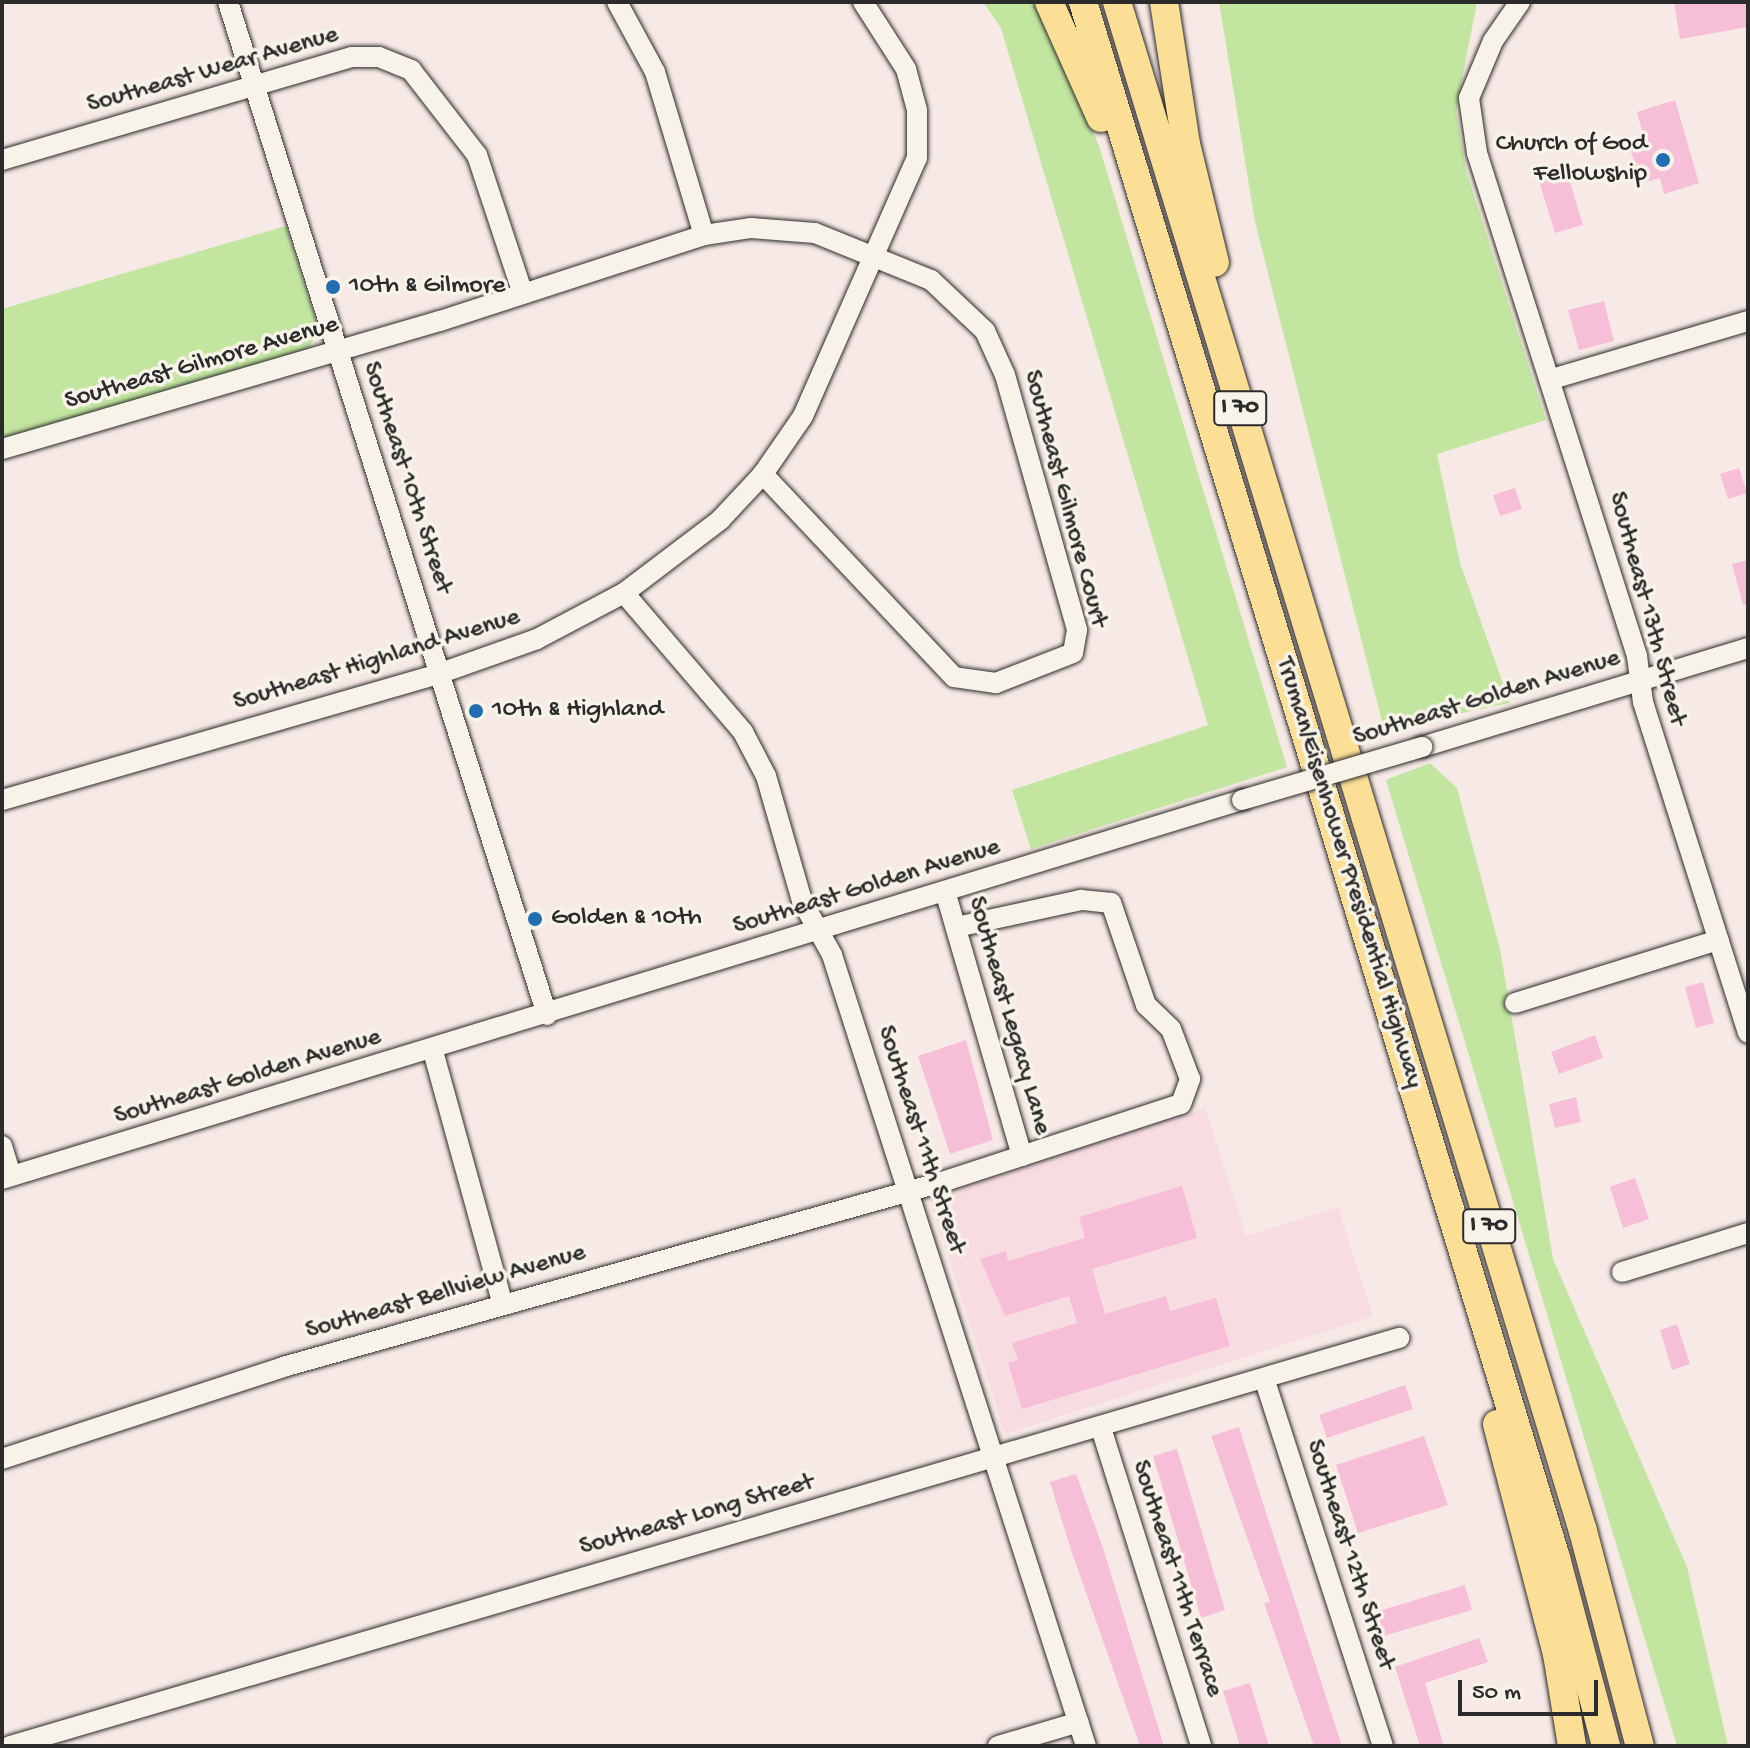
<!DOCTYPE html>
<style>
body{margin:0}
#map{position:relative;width:1750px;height:1748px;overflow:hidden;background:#f7e9e5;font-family:"Gochi Hand",sans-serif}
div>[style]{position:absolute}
.built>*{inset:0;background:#f7dce1}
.green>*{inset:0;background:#c2e6a0}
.building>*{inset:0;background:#f7bfd7}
.roads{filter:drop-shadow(0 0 2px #2b2b2b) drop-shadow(0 0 2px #2b2b2b)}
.minor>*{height:20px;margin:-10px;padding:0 10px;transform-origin:10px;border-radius:10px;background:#f7f3e8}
.highway>*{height:28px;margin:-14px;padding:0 14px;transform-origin:14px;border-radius:14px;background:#fbdf96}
.bridges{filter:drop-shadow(0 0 2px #2b2b2b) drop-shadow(0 0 2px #2b2b2b)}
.minor-bridge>*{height:20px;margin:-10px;padding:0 10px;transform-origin:10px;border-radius:10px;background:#f7f3e8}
.dots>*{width:22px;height:22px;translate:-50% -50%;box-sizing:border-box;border:4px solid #f7f3e8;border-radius:50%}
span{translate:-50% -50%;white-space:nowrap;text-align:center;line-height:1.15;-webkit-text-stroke:7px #f7f3e8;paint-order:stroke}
.shield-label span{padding:2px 6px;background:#f7f3e8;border:2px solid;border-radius:6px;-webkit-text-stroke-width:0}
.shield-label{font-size:24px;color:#2b2b2b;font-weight:700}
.street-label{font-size:26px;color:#2b2b2b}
.poi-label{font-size:26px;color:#2b2b2b}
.right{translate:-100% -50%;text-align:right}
.left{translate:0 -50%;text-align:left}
.frame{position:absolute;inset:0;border:4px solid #2b2b2b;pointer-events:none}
.scale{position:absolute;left:1458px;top:1680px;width:140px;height:36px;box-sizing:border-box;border:4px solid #2b2b2b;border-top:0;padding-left:10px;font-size:24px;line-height:28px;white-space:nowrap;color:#2b2b2b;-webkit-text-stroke:6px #f7f3e8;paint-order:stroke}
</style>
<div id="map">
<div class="built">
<div style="clip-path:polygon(1205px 1108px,1246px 1236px,1338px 1207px,1373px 1316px,1005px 1434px,929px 1196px)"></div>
</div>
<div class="green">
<div style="clip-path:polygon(983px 2px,1036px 2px,1066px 61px,1100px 149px,1287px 767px,1031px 849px,1012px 790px,1208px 725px,1001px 28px)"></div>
<div style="clip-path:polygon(1219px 2px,1477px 2px,1456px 111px,1466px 170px,1546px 420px,1437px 454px,1460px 563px,1510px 703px,1384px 729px,1255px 222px)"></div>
<div style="clip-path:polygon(286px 226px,319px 330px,307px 351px,2px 442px,2px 309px)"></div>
<div style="clip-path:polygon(1430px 763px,1457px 788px,1500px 949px,1553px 1259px,1687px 1567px,1728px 1746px,1677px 1746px,1386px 780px)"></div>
</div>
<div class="building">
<div style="clip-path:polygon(1674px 2px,1747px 2px,1748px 27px,1680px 39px)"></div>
<div style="clip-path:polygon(1675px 100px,1699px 183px,1664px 194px,1660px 178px,1641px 183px,1628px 142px,1644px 138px,1637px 112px)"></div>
<div style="clip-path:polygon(1564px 162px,1583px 225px,1555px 233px,1536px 171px)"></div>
<div style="clip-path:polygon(1604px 301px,1614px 341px,1579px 350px,1568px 310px)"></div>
<div style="clip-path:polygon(1739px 468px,1747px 493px,1728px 499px,1720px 474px)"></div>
<div style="clip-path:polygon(1515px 488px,1522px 509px,1500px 516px,1493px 495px)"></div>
<div style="clip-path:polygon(1748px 560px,1748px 604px,1743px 605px,1732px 564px)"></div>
<div style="clip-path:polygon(1703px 982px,1714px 1023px,1696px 1028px,1685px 987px)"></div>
<div style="clip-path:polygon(1595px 1035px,1603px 1058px,1559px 1074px,1551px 1052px)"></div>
<div style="clip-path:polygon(966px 1040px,993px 1140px,950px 1154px,918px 1056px)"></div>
<div style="clip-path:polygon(1576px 1097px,1581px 1122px,1555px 1128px,1549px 1104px)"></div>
<div style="clip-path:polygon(1635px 1178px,1649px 1219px,1623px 1228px,1610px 1187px)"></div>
<div style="clip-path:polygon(1182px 1186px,1197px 1238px,1092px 1269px,1105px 1314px,1166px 1296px,1170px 1311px,1216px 1298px,1230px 1346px,1022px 1409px,1008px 1363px,1018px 1360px,1012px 1343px,1077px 1323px,1069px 1296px,1005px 1316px,980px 1259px,1006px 1251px,1008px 1261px,1085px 1238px,1079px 1217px)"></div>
<div style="clip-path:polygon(1677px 1324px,1690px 1364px,1672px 1370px,1660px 1330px)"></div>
<div style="clip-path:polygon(1405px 1385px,1413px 1409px,1327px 1438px,1319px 1415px)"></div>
<div style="clip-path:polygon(1239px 1427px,1259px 1491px,1342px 1746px,1314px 1746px,1264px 1603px,1270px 1602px,1211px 1436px)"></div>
<div style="clip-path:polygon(1424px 1436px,1448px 1505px,1358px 1533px,1336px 1465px)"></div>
<div style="clip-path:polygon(1177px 1449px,1225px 1610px,1201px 1618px,1153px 1456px)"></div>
<div style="clip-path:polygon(1076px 1474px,1103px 1548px,1164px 1746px,1140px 1746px,1071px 1550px,1050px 1482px)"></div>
<div style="clip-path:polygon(1465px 1585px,1472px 1610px,1380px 1637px,1372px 1613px)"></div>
<div style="clip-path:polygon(1479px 1638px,1488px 1662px,1425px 1683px,1444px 1746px,1420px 1746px,1395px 1667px)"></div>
<div style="clip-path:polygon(1250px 1683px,1269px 1746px,1240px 1746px,1223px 1691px)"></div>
</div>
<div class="roads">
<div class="minor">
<div style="left:228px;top:2px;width:1062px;rotate:72.52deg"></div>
<div style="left:617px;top:2px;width:80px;rotate:61.5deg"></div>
<div style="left:655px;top:72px;width:170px;rotate:73.3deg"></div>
<div style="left:1520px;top:2px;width:47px;rotate:124.7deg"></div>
<div style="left:1493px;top:41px;width:62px;rotate:112.8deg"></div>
<div style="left:1469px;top:98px;width:56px;rotate:81.7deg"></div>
<div style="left:1477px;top:153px;width:528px;rotate:72.35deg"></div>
<div style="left:1637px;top:656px;width:46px;rotate:82.6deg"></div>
<div style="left:1643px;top:702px;width:347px;rotate:72.4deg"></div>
<div style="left:2px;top:160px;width:365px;rotate:-16.4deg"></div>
<div style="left:352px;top:57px;width:27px"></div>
<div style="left:379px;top:57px;width:35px;rotate:22deg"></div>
<div style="left:411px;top:70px;width:108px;rotate:52.2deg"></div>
<div style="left:477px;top:155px;width:146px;rotate:71.7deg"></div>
<div style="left:1552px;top:379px;width:204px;rotate:-16.5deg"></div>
<div style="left:2px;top:449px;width:456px;rotate:-16.3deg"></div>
<div style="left:440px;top:321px;width:278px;rotate:-18deg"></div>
<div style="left:704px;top:235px;width:48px;rotate:-8.5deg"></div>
<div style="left:751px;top:228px;width:64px;rotate:4.5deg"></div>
<div style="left:815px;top:233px;width:125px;rotate:22.1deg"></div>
<div style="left:931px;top:280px;width:74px;rotate:43.4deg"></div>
<div style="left:985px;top:331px;width:48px;rotate:65.6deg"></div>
<div style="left:1005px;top:375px;width:265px;rotate:74.2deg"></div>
<div style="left:1077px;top:630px;width:23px;rotate:100deg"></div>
<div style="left:1073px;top:653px;width:83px;rotate:158.7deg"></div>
<div style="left:996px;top:683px;width:42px;rotate:-171.9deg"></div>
<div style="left:954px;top:677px;width:279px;rotate:-133.3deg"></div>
<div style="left:624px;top:593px;width:183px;rotate:49.4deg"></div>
<div style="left:743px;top:732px;width:50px;rotate:62.4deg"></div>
<div style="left:766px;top:776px;width:130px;rotate:73.9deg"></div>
<div style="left:802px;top:901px;width:62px;rotate:60.9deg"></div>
<div style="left:832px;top:955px;width:831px;rotate:72.2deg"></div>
<div style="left:1422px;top:747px;width:341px;rotate:-16.9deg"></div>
<div style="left:2px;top:800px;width:457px;rotate:-16.1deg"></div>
<div style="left:441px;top:673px;width:102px;rotate:-19.5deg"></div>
<div style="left:537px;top:639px;width:98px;rotate:-27.9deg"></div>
<div style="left:624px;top:593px;width:121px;rotate:-37.2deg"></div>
<div style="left:720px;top:520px;width:63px;rotate:-46.9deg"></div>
<div style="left:763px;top:474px;width:70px;rotate:-55.4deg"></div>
<div style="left:803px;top:416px;width:282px;rotate:-66.2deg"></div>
<div style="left:917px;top:158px;width:48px;rotate:-90deg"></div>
<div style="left:917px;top:110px;width:42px;rotate:-105deg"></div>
<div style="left:906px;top:69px;width:80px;rotate:-122.7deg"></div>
<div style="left:945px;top:891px;width:276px;rotate:73.8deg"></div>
<div style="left:1515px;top:1003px;width:213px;rotate:-17.2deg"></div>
<div style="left:433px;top:1051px;width:260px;rotate:74.6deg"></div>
<div style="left:2px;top:1146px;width:31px;rotate:73deg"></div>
<div style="left:2px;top:1179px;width:1297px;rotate:-17deg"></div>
<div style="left:1622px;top:1272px;width:132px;rotate:-17.2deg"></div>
<div style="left:1265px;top:1381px;width:384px;rotate:72.1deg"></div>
<div style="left:1101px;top:1428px;width:333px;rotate:72.5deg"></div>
<div style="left:2px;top:1459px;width:296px;rotate:-18.1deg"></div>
<div style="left:283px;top:1367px;width:684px;rotate:-15.68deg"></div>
<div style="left:942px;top:1182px;width:251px;rotate:-18.1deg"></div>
<div style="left:1181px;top:1104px;width:27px;rotate:-70deg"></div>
<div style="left:1190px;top:1079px;width:53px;rotate:-110.8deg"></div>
<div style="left:1171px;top:1029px;width:35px;rotate:-136deg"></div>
<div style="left:1146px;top:1005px;width:108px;rotate:-108.9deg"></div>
<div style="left:1111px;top:903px;width:30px;rotate:-174deg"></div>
<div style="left:1081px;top:900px;width:128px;rotate:167.8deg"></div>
<div style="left:10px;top:1746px;width:1448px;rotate:-16.37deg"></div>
<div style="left:998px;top:1746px;width:84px;rotate:-16.5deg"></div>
</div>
<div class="highway">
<div style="left:1049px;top:2px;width:127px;rotate:65.9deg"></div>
<div style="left:1083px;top:2px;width:1626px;rotate:73.09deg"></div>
<div style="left:1556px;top:1558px;width:195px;rotate:75.1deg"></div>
<div style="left:1117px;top:2px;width:1598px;rotate:73.05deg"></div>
<div style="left:1583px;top:1531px;width:222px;rotate:75.2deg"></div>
<div style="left:1164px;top:2px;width:144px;rotate:81.2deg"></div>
<div style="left:1186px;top:144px;width:122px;rotate:76.3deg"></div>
<div style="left:1497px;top:1424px;width:238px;rotate:75.4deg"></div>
<div style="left:1557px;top:1654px;width:93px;rotate:80.7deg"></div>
</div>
</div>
<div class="bridges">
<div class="minor-bridge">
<div style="left:1242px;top:800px;width:188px;rotate:-16.4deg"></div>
</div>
</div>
<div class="dots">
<div style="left:1663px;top:160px;background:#1f6fb2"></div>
<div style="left:333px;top:287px;background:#1f6fb2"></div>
<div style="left:476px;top:711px;background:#1f6fb2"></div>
<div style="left:535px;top:919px;background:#1f6fb2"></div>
</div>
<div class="shield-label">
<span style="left:1240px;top:408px">I 70</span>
<span style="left:1489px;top:1226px">I 70</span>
</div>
<div class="street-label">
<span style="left:213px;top:71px;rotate:-16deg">Southeast Wear Avenue</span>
<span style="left:202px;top:364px;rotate:-16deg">Southeast Gilmore Avenue</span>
<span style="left:406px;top:478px;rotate:72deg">Southeast 10th Street</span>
<span style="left:1064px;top:499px;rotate:75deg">Southeast Gilmore Court</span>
<span style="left:1646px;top:609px;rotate:75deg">Southeast 13th Street</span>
<span style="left:377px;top:661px;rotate:-17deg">Southeast Highland Avenue</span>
<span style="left:1487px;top:699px;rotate:-17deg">Southeast Golden Avenue</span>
<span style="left:1348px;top:873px;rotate:73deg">Truman/Eisenhower Presidential Highway</span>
<span style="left:867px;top:888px;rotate:-17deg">Southeast Golden Avenue</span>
<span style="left:1008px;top:1016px;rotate:74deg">Southeast Legacy Lane</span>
<span style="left:248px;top:1078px;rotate:-17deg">Southeast Golden Avenue</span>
<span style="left:920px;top:1140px;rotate:72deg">Southeast 11th Street</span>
<span style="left:446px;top:1293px;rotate:-16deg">Southeast Bellview Avenue</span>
<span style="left:697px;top:1516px;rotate:-16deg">Southeast Long Street</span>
<span style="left:1349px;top:1555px;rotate:72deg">Southeast 12th Street</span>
<span style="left:1176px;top:1579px;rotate:72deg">Southeast 11th Terrace</span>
</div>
<div class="poi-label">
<span class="right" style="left:1647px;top:160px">Church of God<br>Fellowship</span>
<span class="left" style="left:349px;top:287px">10th &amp; Gilmore</span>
<span class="left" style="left:492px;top:711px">10th &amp; Highland</span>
<span class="left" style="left:551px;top:919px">Golden &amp; 10th</span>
</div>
<div class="frame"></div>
<div class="scale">50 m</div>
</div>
